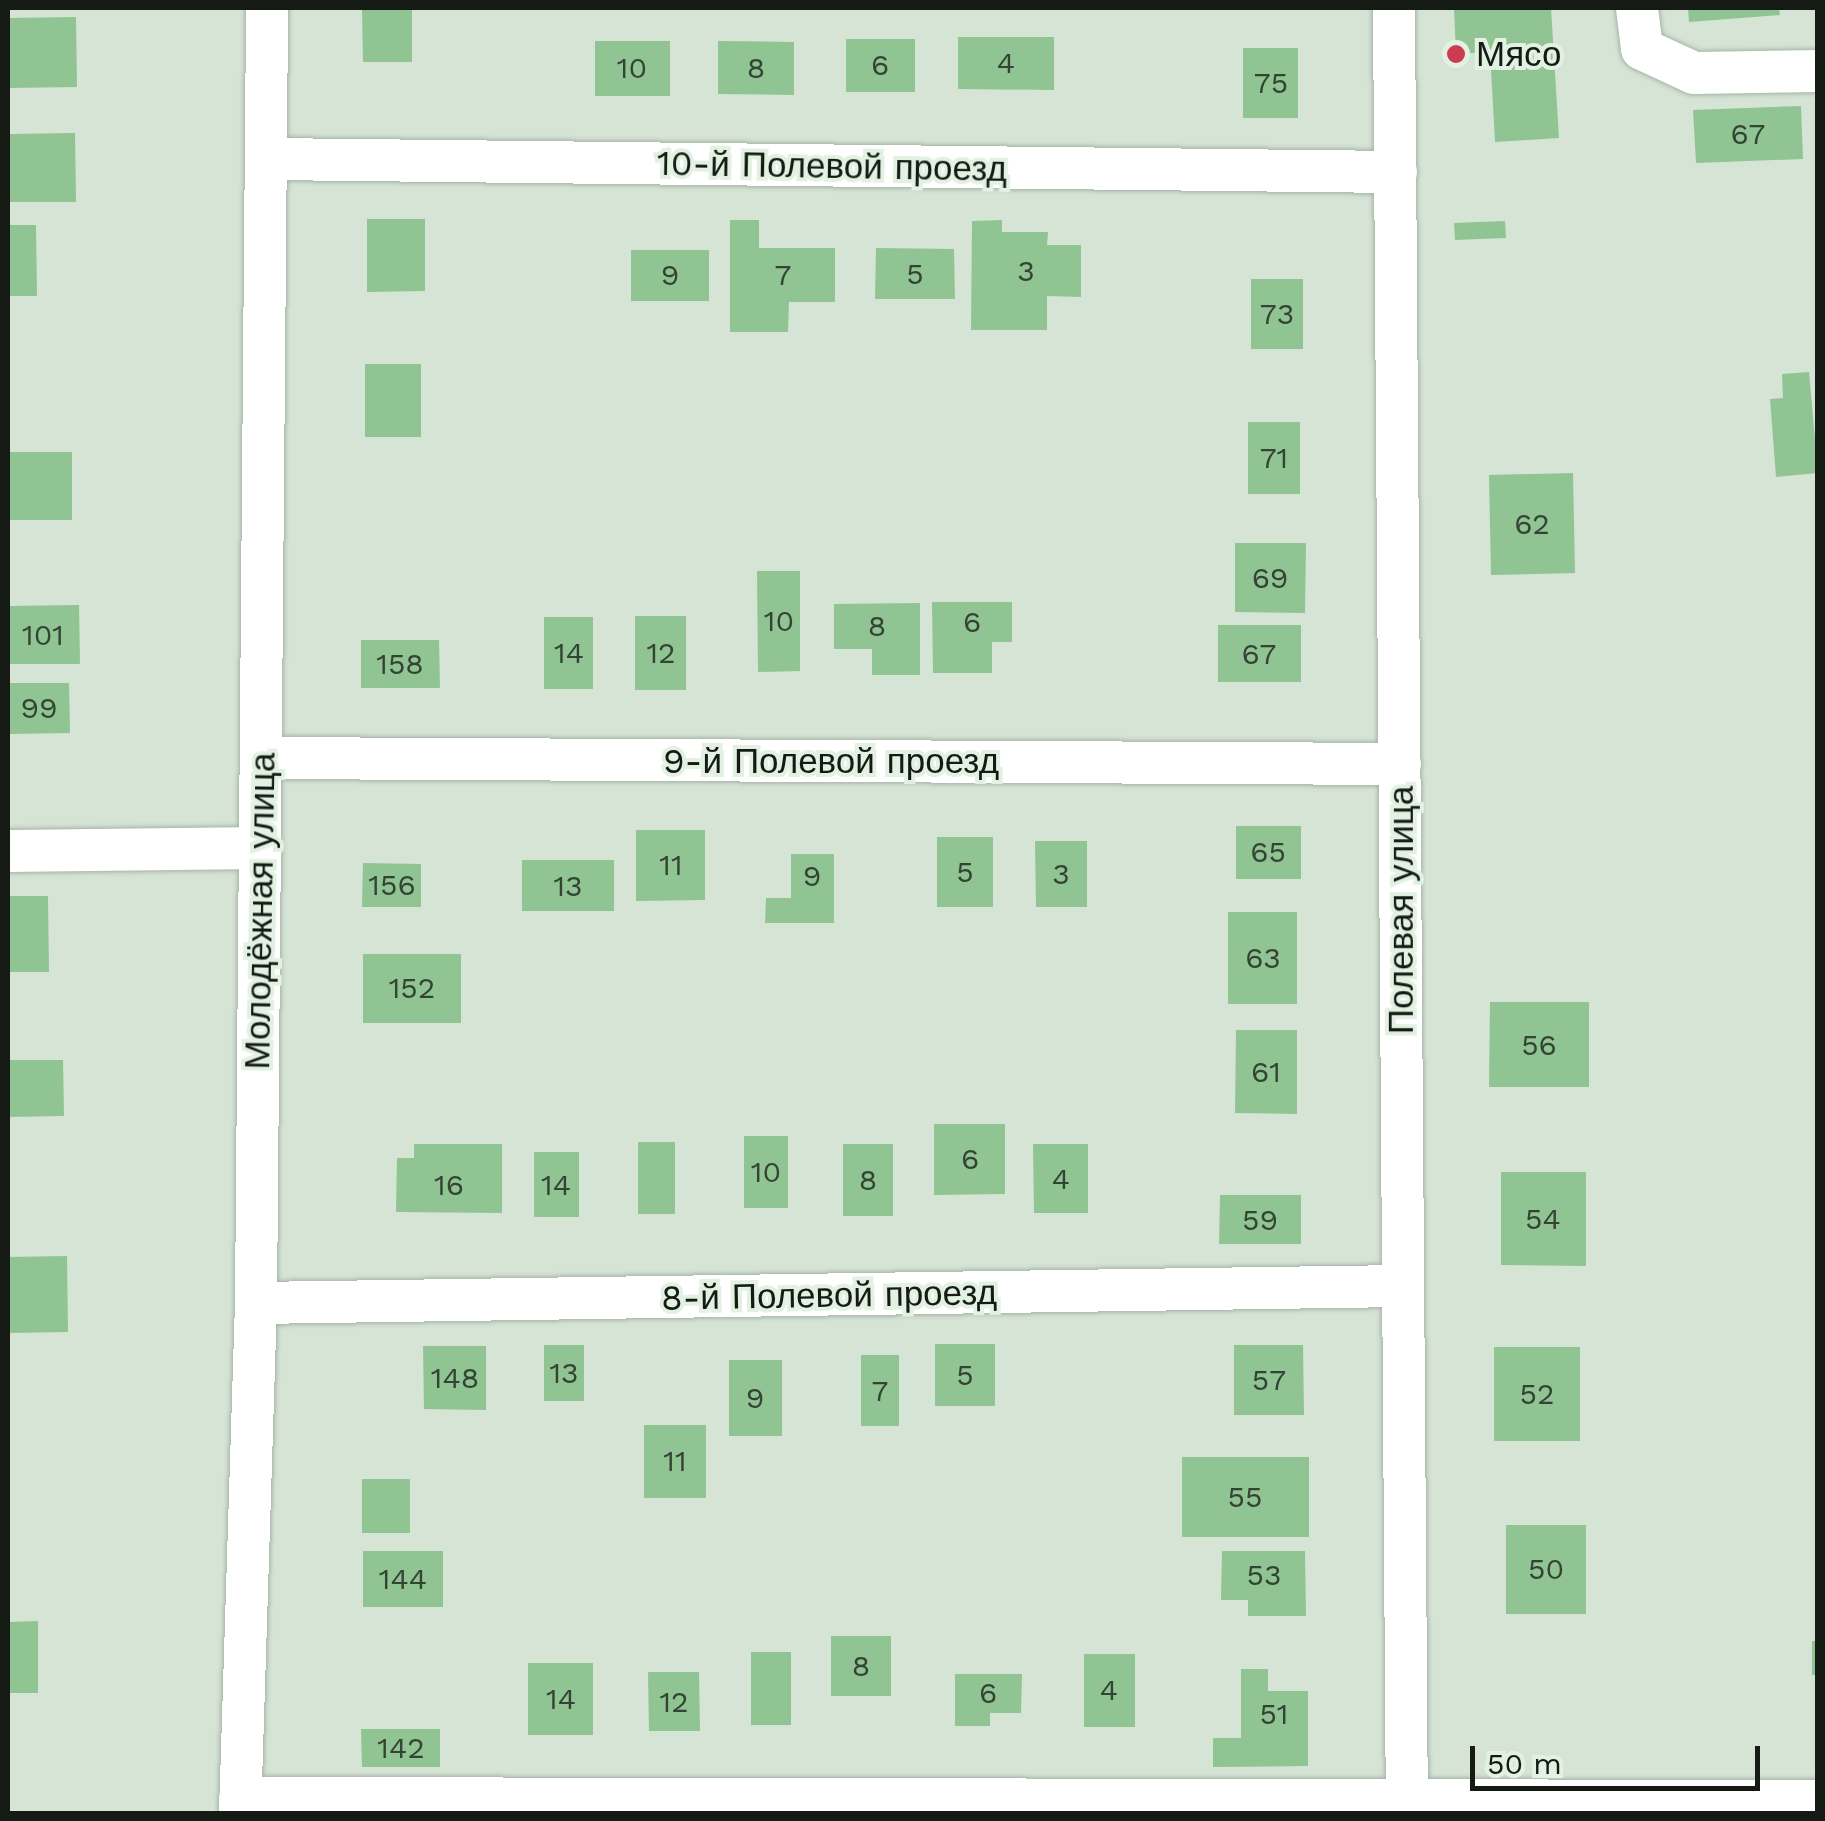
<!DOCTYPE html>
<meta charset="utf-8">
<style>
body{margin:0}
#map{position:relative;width:1825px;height:1821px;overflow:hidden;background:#d5e4d5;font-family:"Work Sans",sans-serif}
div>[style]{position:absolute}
.building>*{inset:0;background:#90c493}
.roads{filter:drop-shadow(0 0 2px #a5b4a6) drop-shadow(0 0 2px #a5b4a6)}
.minor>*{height:42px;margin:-21px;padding:0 21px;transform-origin:21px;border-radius:21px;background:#fff}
.dots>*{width:28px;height:28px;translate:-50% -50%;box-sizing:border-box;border:5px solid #e2f1e2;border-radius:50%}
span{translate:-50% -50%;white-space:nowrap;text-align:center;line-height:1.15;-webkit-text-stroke:8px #e2f1e2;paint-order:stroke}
.number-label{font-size:30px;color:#344434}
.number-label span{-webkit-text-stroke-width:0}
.poi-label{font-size:35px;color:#151a15}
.left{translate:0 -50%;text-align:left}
.street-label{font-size:35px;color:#151a15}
.frame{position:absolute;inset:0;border:10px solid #151a15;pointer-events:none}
.scale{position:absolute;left:1470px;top:1746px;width:290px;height:45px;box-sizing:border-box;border:5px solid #151a15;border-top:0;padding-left:12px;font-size:30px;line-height:35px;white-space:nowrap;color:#151a15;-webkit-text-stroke:8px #e2f1e2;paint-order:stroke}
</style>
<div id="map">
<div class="building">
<div style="clip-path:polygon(362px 8px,412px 8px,412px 62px,363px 62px)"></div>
<div style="clip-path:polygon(1454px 8px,1551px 8px,1559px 138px,1495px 142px,1490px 52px,1456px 54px)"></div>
<div style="clip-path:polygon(1688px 8px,1779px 8px,1780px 15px,1689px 22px)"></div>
<div style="clip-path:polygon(76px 17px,77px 87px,8px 88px,8px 18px)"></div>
<div style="clip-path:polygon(958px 37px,1054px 37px,1054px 90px,958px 89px)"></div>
<div style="clip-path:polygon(846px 39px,915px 39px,915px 92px,846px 92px)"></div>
<div style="clip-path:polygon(595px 41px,670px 41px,670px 96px,595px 96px)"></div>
<div style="clip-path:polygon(718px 41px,794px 42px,794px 95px,718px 94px)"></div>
<div style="clip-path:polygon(1243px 48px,1298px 48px,1298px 118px,1243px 118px)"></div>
<div style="clip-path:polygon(1801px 106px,1803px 159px,1696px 163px,1693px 110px)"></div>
<div style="clip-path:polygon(75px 133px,76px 202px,8px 202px,8px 134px)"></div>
<div style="clip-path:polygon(367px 219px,425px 219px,425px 291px,367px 292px)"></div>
<div style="clip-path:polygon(730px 220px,759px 220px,759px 248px,835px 248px,835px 302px,789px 302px,788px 332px,730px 332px)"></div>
<div style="clip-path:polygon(1002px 220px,1002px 232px,1048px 232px,1047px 245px,1081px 245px,1081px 297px,1047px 296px,1047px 330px,971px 330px,972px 221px)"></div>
<div style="clip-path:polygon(1505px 221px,1506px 238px,1455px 240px,1454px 223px)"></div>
<div style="clip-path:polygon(8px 225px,36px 225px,37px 296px,8px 296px)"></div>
<div style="clip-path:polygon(876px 248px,954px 249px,955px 299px,875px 299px)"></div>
<div style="clip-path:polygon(631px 250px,709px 250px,709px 301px,631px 301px)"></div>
<div style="clip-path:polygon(1251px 279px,1303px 279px,1303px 349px,1251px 349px)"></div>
<div style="clip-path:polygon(365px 364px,421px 364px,421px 437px,365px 437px)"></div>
<div style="clip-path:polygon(1809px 372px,1818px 473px,1776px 477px,1770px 399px,1783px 398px,1782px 374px)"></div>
<div style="clip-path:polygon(1248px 422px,1300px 422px,1300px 494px,1248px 494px)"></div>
<div style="clip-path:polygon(8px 452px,72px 452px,72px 520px,8px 520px)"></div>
<div style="clip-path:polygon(1573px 473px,1575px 573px,1491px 575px,1489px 475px)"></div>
<div style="clip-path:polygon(1235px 543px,1306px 543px,1305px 613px,1235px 612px)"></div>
<div style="clip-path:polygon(757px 571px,800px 571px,800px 671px,758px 672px)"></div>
<div style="clip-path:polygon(932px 602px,1012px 602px,1012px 642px,992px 642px,992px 673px,933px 673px)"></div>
<div style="clip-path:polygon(920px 603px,920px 675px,872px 675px,872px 649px,834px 649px,834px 604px)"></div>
<div style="clip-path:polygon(79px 605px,80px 664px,8px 664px,8px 606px)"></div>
<div style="clip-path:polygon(635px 616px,686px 616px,686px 690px,635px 690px)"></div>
<div style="clip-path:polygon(544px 617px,593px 617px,593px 689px,544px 689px)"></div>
<div style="clip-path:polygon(1218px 625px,1301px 625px,1301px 682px,1218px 682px)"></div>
<div style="clip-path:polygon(361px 640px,439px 640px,440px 688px,361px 688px)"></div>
<div style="clip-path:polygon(8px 683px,69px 683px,70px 733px,8px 734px)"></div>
<div style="clip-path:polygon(1236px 826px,1301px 826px,1301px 879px,1236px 879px)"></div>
<div style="clip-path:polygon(636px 830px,705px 830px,705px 900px,636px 901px)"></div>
<div style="clip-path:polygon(937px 837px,993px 837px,993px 907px,937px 907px)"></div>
<div style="clip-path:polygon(1035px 841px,1087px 841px,1087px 907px,1036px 907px)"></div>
<div style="clip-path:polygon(791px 854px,834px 854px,834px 923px,765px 923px,766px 898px,791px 898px)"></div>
<div style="clip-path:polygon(522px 860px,614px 860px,614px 911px,522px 911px)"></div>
<div style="clip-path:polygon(363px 863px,421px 864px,421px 907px,362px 907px)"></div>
<div style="clip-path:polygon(8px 896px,48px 896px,49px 972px,8px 972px)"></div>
<div style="clip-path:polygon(1228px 912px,1297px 912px,1297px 1004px,1228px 1004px)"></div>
<div style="clip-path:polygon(363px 954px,461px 954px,461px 1023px,363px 1023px)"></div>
<div style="clip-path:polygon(1490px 1002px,1589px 1002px,1589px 1087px,1489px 1087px)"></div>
<div style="clip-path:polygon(1236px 1030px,1297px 1030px,1297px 1114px,1235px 1113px)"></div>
<div style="clip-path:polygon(8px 1060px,63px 1060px,64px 1116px,8px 1117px)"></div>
<div style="clip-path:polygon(934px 1124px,1005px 1124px,1005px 1194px,934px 1195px)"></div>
<div style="clip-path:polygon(744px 1136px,788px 1136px,788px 1208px,744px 1208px)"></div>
<div style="clip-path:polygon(638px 1142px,675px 1142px,675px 1214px,638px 1214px)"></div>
<div style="clip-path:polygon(414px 1144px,502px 1144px,502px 1213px,396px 1212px,397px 1158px,414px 1158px)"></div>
<div style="clip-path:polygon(843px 1144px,893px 1144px,893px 1216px,843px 1216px)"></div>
<div style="clip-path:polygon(1033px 1144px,1088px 1144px,1088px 1213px,1034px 1213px)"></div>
<div style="clip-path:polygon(534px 1152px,579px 1152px,579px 1217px,534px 1217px)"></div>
<div style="clip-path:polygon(1501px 1172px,1586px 1172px,1586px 1266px,1501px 1265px)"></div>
<div style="clip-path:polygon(1220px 1195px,1301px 1195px,1301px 1244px,1219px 1244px)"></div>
<div style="clip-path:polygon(67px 1256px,68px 1332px,8px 1333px,8px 1257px)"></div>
<div style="clip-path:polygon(935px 1344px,995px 1344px,995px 1406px,935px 1406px)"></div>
<div style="clip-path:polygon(544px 1345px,584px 1345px,584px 1401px,544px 1401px)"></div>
<div style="clip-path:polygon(1234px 1345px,1303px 1345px,1304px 1415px,1234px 1415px)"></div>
<div style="clip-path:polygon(423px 1346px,486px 1346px,486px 1410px,424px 1409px)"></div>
<div style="clip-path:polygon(1494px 1347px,1580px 1347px,1580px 1441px,1494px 1441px)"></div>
<div style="clip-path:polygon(861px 1355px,899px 1355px,899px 1426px,861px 1426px)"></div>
<div style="clip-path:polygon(729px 1360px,782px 1360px,782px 1436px,729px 1436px)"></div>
<div style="clip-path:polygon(644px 1425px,706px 1425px,706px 1498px,644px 1498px)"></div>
<div style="clip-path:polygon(1182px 1457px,1309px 1457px,1309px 1537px,1182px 1537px)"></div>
<div style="clip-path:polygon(362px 1479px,410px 1479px,410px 1533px,362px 1533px)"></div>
<div style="clip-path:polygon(1506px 1525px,1586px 1525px,1586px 1614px,1506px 1614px)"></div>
<div style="clip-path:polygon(363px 1551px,443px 1551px,443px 1607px,363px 1607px)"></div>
<div style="clip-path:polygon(1222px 1551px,1305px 1551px,1306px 1616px,1248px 1616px,1248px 1600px,1221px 1600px)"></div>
<div style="clip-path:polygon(38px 1621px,38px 1693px,8px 1693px,8px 1622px)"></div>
<div style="clip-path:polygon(831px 1636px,891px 1636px,891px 1696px,831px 1696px)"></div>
<div style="clip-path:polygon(1812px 1641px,1818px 1641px,1818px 1675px,1812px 1675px)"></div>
<div style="clip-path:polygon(751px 1652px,791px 1652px,791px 1725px,751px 1725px)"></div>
<div style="clip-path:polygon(1084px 1654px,1135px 1654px,1135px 1727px,1084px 1727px)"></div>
<div style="clip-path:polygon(528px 1663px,593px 1663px,593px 1735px,528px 1735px)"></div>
<div style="clip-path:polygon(1241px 1669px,1268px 1669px,1268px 1691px,1308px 1691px,1308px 1766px,1213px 1767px,1213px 1738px,1241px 1738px)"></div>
<div style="clip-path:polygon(648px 1672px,699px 1672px,700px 1731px,649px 1731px)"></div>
<div style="clip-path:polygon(955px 1674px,1022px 1674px,1021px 1713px,990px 1713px,990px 1726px,955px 1726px)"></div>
<div style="clip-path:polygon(361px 1729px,440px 1729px,440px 1767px,362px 1767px)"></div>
</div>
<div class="roads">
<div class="minor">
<div style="left:1394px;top:8px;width:1806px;rotate:89.59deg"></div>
<div style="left:1637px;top:8px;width:41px;rotate:83deg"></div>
<div style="left:1642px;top:49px;width:57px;rotate:24.8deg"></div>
<div style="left:1694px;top:73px;width:124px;rotate:-0.9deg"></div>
<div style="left:269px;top:159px;width:1127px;rotate:0.66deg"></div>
<div style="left:262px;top:758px;width:1138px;rotate:0.3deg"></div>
<div style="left:8px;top:851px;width:253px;rotate:-0.7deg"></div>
<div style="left:256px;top:1303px;width:1146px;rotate:-0.85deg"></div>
<div style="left:240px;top:1798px;width:1578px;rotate:0.11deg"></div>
<div style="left:240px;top:1814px;width:511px;rotate:-88.21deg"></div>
<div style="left:256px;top:1303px;width:1295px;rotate:-89.51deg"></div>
</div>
</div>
<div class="dots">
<div style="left:1456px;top:54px;background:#cc3c50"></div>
</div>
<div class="number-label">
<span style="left:1006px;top:63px">4</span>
<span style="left:880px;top:65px">6</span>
<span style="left:632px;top:68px">10</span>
<span style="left:756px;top:68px">8</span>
<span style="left:1271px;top:83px">75</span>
<span style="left:1748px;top:134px">67</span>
<span style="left:1026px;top:271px">3</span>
<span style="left:915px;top:274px">5</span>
<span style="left:670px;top:275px">9</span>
<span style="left:783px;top:275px">7</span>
<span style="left:1277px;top:314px">73</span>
<span style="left:1274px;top:458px">71</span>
<span style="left:1532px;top:524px">62</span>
<span style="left:1270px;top:578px">69</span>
<span style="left:779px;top:621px">10</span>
<span style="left:972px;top:622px">6</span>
<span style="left:877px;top:626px">8</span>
<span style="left:43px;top:635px">101</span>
<span style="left:569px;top:653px">14</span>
<span style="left:661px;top:653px">12</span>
<span style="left:1259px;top:654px">67</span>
<span style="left:400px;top:664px">158</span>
<span style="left:39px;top:708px">99</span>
<span style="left:1268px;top:852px">65</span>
<span style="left:671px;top:865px">11</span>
<span style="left:965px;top:872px">5</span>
<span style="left:1061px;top:874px">3</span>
<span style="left:812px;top:876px">9</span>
<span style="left:392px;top:885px">156</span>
<span style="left:568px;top:886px">13</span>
<span style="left:1263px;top:958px">63</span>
<span style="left:412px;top:988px">152</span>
<span style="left:1539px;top:1045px">56</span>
<span style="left:1266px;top:1072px">61</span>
<span style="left:970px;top:1159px">6</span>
<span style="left:766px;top:1172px">10</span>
<span style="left:1061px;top:1179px">4</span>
<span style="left:868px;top:1180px">8</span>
<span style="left:449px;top:1185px">16</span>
<span style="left:556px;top:1185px">14</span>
<span style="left:1543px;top:1219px">54</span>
<span style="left:1260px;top:1220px">59</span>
<span style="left:564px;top:1373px">13</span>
<span style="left:965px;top:1375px">5</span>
<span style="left:455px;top:1378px">148</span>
<span style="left:1269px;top:1380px">57</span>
<span style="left:880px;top:1391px">7</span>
<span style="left:1537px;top:1394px">52</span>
<span style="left:755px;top:1398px">9</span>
<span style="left:675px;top:1461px">11</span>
<span style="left:1245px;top:1497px">55</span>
<span style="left:1546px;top:1569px">50</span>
<span style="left:1264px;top:1575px">53</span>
<span style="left:403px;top:1579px">144</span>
<span style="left:861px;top:1666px">8</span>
<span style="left:1109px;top:1690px">4</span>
<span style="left:988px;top:1693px">6</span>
<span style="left:561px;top:1699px">14</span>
<span style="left:674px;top:1702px">12</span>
<span style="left:1274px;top:1714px">51</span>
<span style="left:401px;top:1748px">142</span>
</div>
<div class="poi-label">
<span class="left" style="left:1476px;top:54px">Мясо</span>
</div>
<div class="street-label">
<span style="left:832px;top:166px;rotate:1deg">10-й Полевой проезд</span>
<span style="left:831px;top:761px">9-й Полевой проезд</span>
<span style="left:1401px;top:910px;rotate:-90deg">Полевая улица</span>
<span style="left:260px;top:911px;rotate:-89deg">Молодёжная улица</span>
<span style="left:829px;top:1295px;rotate:-1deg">8-й Полевой проезд</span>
</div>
<div class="frame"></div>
<div class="scale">50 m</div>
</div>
